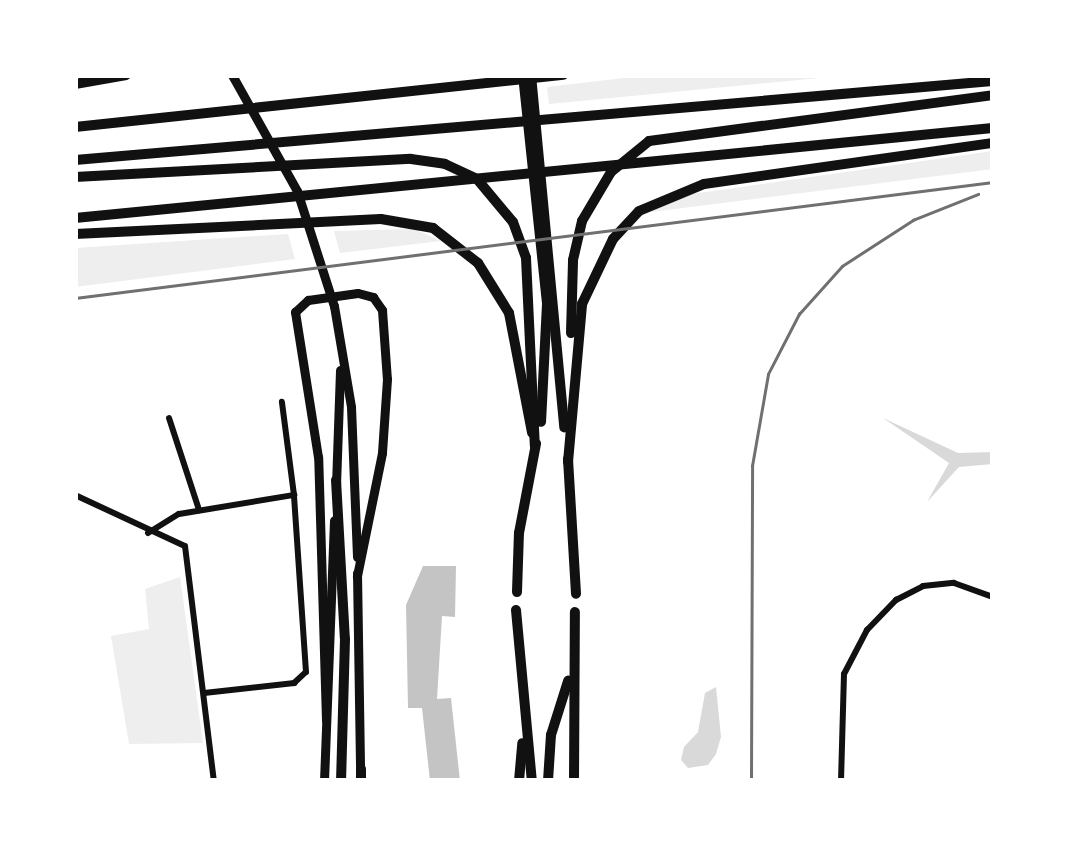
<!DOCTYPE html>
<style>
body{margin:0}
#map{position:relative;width:1068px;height:856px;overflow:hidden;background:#fff;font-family:"Open Sans",sans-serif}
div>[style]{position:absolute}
.green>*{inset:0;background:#eee}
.water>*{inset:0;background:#d9d9d9}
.building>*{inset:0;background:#c4c4c4}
.minor>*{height:6px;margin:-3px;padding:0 3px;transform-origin:3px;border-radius:3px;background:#111}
.secondary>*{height:9px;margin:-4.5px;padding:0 4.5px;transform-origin:4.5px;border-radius:4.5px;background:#111}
.motorway>*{height:10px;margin:-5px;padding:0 5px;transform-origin:5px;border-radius:5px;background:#111}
.rail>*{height:2.5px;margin:-1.25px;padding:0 1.25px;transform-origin:1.25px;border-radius:1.25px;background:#707070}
span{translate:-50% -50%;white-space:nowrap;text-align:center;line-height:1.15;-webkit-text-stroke:10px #fff;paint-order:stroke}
.frame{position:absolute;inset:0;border:78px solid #fff;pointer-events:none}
</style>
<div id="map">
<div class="green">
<div style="clip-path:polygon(650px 75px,851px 75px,549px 104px,547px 87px)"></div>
<div style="clip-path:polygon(993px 151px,993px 169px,651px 212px,685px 195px)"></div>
<div style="clip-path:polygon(414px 229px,441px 241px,340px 253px,334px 231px)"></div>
<div style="clip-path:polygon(288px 234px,295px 259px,75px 287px,75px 248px)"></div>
<div style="clip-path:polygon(180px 577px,203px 743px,129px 744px,111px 636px,149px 629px,145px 589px)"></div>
</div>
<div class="water">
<div style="clip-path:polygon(883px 418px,958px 453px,993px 452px,993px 464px,959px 467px,927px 502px,949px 463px)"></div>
<div style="clip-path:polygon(716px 687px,721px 737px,716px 754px,708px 765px,688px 768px,681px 760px,684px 747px,698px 732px,705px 693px)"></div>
</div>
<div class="building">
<div style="clip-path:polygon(423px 566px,456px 566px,455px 617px,442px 616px,437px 699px,451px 698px,460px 781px,430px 781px,422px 708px,408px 708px,406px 605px)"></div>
</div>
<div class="minor">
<div style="left:169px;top:418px;width:97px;rotate:71.9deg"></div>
<div style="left:75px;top:495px;width:121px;rotate:24.9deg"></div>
<div style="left:185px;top:546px;width:237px;rotate:83deg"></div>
<div style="left:148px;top:533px;width:36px;rotate:-32deg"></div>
<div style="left:179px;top:514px;width:117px;rotate:-9.4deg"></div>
<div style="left:294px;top:495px;width:94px;rotate:-97.4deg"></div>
<div style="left:204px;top:693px;width:91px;rotate:-6.3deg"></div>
<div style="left:294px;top:683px;width:16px;rotate:-43deg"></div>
<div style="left:306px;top:672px;width:177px;rotate:-93.9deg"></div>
<div style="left:841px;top:781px;width:107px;rotate:-88.4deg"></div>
<div style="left:844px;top:674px;width:50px;rotate:-62.4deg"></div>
<div style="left:867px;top:630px;width:42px;rotate:-46deg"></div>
<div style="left:896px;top:600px;width:30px;rotate:-27deg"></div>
<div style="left:923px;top:586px;width:31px;rotate:-6deg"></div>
<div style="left:954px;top:583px;width:41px;rotate:19.7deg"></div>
</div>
<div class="secondary">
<div style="left:232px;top:75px;width:133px;rotate:60.7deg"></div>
<div style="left:297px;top:191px;width:121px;rotate:72.2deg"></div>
<div style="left:334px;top:306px;width:102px;rotate:80.4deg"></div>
<div style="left:351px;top:407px;width:150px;rotate:87.7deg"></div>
<div style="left:336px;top:485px;width:115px;rotate:-88deg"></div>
<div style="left:357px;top:573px;width:199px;rotate:89.1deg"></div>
<div style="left:326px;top:720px;width:263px;rotate:-91.7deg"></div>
<div style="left:318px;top:457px;width:147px;rotate:-99deg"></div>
<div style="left:295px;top:312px;width:18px;rotate:-43deg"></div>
<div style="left:308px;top:300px;width:50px;rotate:-8deg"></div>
<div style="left:358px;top:293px;width:16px;rotate:15deg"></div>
<div style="left:373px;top:297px;width:16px;rotate:55deg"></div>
<div style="left:382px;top:310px;width:69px;rotate:85.9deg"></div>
<div style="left:387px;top:379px;width:74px;rotate:93.9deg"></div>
<div style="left:382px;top:453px;width:126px;rotate:101.5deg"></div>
<div style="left:324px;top:781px;width:261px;rotate:-87.8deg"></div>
</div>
<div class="motorway">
<div style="left:523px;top:75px;width:230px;rotate:84deg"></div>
<div style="left:547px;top:304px;width:118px;rotate:92.9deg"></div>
<div style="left:531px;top:75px;width:354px;rotate:84.6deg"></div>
<div style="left:75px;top:84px;width:52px;rotate:-10deg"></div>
<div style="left:75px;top:127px;width:491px;rotate:-6.1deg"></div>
<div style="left:75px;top:160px;width:921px;rotate:-4.92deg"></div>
<div style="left:75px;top:177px;width:336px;rotate:-3.1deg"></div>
<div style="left:411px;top:159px;width:34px;rotate:8deg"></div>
<div style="left:445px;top:164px;width:35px;rotate:25deg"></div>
<div style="left:477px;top:179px;width:56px;rotate:50.1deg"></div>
<div style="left:513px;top:222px;width:38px;rotate:70deg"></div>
<div style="left:526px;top:258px;width:188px;rotate:87.3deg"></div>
<div style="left:75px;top:218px;width:922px;rotate:-5.6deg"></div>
<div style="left:75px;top:234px;width:306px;rotate:-2.8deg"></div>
<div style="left:381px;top:219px;width:53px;rotate:9.8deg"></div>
<div style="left:433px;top:228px;width:57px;rotate:37.9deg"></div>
<div style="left:478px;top:263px;width:59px;rotate:58.2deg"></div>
<div style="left:509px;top:313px;width:122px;rotate:79.1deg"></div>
<div style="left:571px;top:333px;width:73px;rotate:-88.4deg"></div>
<div style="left:573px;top:260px;width:40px;rotate:-77deg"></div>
<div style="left:582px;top:221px;width:57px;rotate:-59.4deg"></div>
<div style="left:611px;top:172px;width:49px;rotate:-39.2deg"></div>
<div style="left:649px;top:141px;width:347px;rotate:-7.6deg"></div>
<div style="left:568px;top:459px;width:135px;rotate:86.6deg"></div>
<div style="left:568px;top:462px;width:159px;rotate:-84.9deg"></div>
<div style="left:582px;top:304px;width:72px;rotate:-64.5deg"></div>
<div style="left:613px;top:239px;width:38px;rotate:-47deg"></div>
<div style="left:639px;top:211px;width:70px;rotate:-22.6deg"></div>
<div style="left:704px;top:184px;width:292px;rotate:-8.1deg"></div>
<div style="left:336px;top:480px;width:159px;rotate:86.8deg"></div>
<div style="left:345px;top:639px;width:142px;rotate:91.6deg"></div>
<div style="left:517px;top:592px;width:59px;rotate:-88.1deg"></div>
<div style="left:519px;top:533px;width:91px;rotate:-79.2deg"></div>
<div style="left:516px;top:610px;width:172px;rotate:84.7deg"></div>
<div style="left:361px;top:769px;width:12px;rotate:90deg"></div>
<div style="left:519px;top:781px;width:38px;rotate:-85deg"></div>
<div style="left:548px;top:781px;width:46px;rotate:-86.3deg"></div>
<div style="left:551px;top:735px;width:57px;rotate:-72.5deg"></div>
<div style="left:574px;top:781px;width:169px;rotate:-89.7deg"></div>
</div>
<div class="rail">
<div style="left:75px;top:298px;width:925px;rotate:-7.2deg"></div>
<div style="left:751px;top:781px;width:315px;rotate:-89.8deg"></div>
<div style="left:752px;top:466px;width:93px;rotate:-80.1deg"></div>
<div style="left:768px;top:374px;width:68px;rotate:-62.7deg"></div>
<div style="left:799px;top:314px;width:64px;rotate:-48.1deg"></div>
<div style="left:842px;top:266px;width:85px;rotate:-32.9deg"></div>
<div style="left:913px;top:220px;width:70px;rotate:-21.8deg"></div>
</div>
<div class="frame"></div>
</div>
